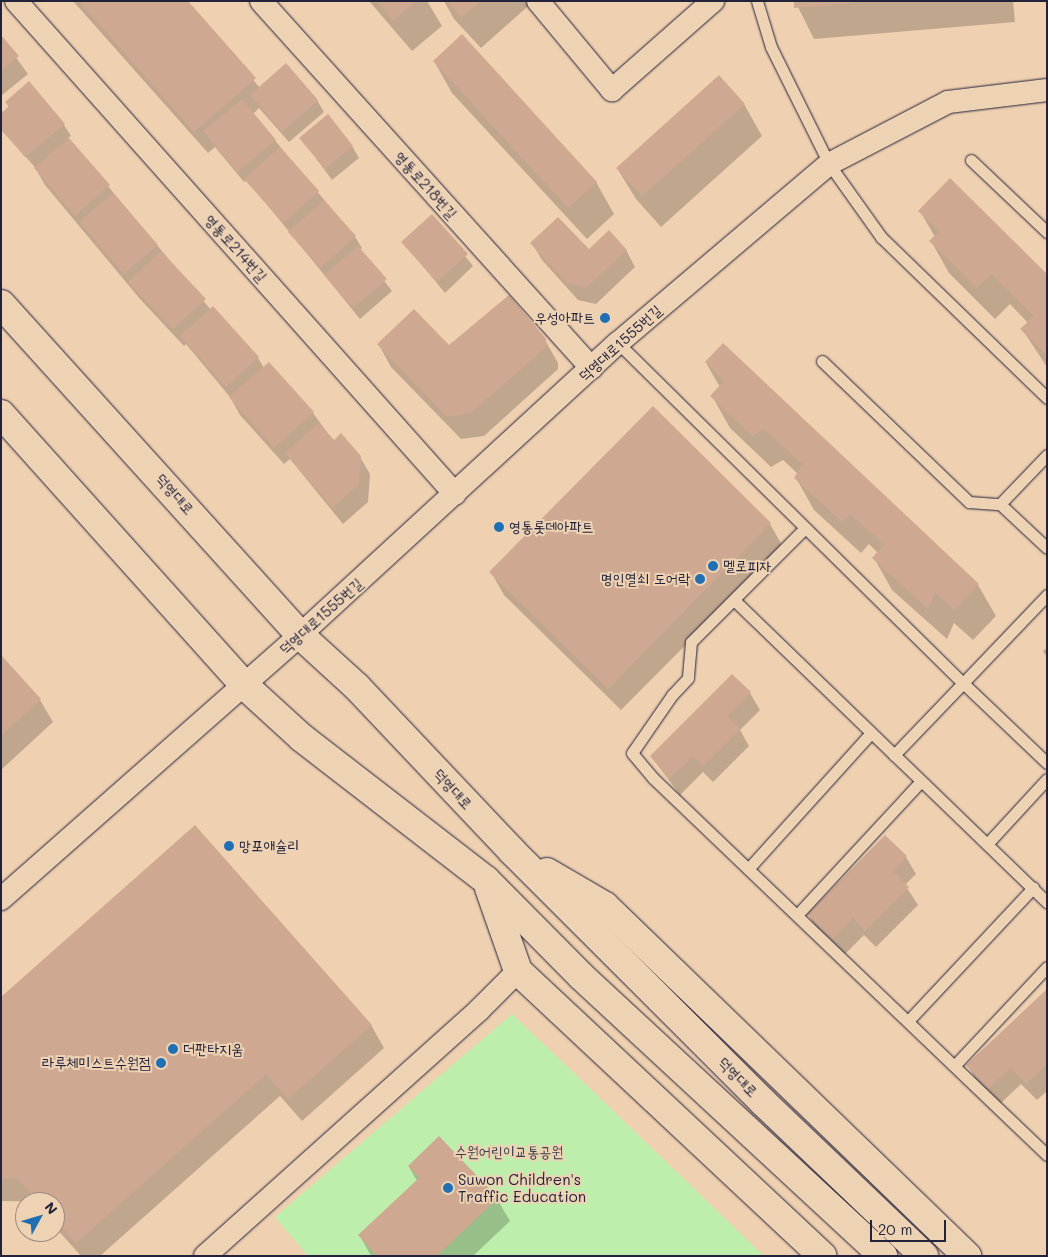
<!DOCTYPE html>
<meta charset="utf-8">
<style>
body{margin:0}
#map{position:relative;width:1048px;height:1257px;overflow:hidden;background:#efd0b1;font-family:Mali,"Poor Story",sans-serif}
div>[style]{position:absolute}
.green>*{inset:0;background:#beeeac}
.shadow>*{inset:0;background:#0003}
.building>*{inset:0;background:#cfa892}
.roads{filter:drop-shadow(0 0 1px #22223b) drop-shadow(0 0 1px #22223b)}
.service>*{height:11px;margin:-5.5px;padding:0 5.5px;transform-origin:5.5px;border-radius:5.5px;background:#edd2b4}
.minor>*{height:22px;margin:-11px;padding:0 11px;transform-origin:11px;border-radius:11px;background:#edd2b4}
.secondary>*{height:28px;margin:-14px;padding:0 14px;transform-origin:14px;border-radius:14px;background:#edd2b4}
.dots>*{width:14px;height:14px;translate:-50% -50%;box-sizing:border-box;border:2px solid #edd2b4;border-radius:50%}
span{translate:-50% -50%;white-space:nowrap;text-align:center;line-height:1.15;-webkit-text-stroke:4px #edd2b4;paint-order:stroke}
.street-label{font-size:15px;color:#22223b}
.poi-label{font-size:15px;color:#22223b}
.right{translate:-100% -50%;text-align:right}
.left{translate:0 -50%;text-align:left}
.park-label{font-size:15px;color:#39414c}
.frame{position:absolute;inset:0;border:2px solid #22223b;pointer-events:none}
.north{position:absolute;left:15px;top:1192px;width:50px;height:50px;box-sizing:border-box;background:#edd2b4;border:1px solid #9c8c84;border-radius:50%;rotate:51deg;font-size:14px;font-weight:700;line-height:20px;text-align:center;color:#22223b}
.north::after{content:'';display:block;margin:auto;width:18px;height:22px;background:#1f6fb2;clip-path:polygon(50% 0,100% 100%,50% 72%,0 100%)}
.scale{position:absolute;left:870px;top:1220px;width:76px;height:22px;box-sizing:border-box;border:2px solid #22223b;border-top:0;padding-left:6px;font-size:15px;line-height:18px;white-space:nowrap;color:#22223b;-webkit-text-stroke:4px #edd2b4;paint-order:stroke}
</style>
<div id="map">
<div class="green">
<div style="clip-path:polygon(512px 1014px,574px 1073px,764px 1256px,308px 1256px,275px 1217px)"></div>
</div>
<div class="shadow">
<div style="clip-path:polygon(73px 1px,186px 1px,260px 88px,317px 100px,324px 112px,289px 142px,259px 108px,253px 114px,355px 237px,362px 248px,360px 250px,392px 291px,360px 319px,247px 180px,244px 182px,215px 147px,208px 153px)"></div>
<div style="clip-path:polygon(369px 1px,427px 1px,442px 26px,412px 51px)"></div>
<div style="clip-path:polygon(444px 1px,534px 1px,481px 48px,454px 19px)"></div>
<div style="clip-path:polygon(795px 1px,1013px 1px,1015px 22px,814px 39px)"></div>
<div style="clip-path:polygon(1px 37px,28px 74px,1px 96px)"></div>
<div style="clip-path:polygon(434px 61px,596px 182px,614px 214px,587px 239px,452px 93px)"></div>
<div style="clip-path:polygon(29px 83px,64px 125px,71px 136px,68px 138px,211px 310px,258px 358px,264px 368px,313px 413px,334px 442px,360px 457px,370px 474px,368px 502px,343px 524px,290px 459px,284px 464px,240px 415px,230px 397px,186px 344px,184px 346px,140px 299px,45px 185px,34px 166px,2px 131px,1px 115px)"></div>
<div style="clip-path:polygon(744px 104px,762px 136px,661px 227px,636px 199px,617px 168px)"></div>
<div style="clip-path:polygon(301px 138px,352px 146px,359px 158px,332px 180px)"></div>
<div style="clip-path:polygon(920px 211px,1047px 276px,1047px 367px,1022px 329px,1028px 323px,1010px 304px,995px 319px,949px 273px,931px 241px,935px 237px)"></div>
<div style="clip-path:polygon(432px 216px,473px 266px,445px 293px,403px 242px)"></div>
<div style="clip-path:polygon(532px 243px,589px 251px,626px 250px,635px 267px,596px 304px,578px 300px,542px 260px)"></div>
<div style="clip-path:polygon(545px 340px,558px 363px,558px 369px,484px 436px,461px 439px,391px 367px,379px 345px,449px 347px)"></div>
<div style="clip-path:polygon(706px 363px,978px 585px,996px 616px,973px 640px,954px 623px,947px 639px,892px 590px,874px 558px,878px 553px,869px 544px,861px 553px,814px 510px,796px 478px,798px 474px,783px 460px,771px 467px,730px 428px,712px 396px,720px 387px)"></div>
<div style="clip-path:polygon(653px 408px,770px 524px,783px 547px,621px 710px,504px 595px,491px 572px)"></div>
<div style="clip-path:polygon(1047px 648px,1047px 657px,1043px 651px)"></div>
<div style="clip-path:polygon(1px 657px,40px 700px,53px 722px,1px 770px)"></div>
<div style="clip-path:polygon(732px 675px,750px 693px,760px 710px,740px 730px,749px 746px,713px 782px,703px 772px,680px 795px,651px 756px)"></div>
<div style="clip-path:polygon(885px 837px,906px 857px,916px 874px,905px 885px,918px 905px,876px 947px,864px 935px,843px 956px,818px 931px,808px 914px)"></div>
<div style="clip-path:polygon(1047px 990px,1047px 1091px,1037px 1100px,1021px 1084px,999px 1105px,978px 1083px,968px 1066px)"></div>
<div style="clip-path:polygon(1px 999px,371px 1025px,384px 1048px,302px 1121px,280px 1096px,100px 1256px,81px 1256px,55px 1227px,55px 1202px,1px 1201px)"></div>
<div style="clip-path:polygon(409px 1167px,497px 1199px,510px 1221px,473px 1256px,371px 1256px,360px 1236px,417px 1181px)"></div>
</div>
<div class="building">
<div style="clip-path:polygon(79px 1px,188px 1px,256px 78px,194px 132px)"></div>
<div style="clip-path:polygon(377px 1px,416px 1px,393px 21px)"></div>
<div style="clip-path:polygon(447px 1px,480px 1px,462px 18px)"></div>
<div style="clip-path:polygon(794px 1px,853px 1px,853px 3px,794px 8px)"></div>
<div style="clip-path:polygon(462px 34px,597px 182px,568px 208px,433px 61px)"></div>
<div style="clip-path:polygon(1px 35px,19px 56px,1px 71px)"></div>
<div style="clip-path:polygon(286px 63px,318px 100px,282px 132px,250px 95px)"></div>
<div style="clip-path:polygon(719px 75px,745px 104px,642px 196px,616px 168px)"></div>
<div style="clip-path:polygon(29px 81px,65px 124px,25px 157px,1px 129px,1px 113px,9px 107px,5px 102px)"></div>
<div style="clip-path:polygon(242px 99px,276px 140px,237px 172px,203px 131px)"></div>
<div style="clip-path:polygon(328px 114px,353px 146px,325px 169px,299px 138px)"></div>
<div style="clip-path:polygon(69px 138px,110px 185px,75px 216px,34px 168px)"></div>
<div style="clip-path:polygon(280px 147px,319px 191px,283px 223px,244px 179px)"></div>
<div style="clip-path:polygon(950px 178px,1047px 274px,1047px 355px,1020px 329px,1034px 316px,991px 274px,977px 288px,929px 241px,939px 231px,918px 211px)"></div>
<div style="clip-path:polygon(113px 193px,158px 245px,124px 274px,79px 222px)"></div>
<div style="clip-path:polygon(324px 200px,356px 236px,320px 268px,288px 232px)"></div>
<div style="clip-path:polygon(432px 214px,468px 254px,437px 282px,401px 242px)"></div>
<div style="clip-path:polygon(558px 217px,589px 249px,609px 230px,627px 250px,586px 288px,567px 283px,530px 243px)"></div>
<div style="clip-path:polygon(358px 246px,387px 279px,353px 308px,324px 275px)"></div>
<div style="clip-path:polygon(161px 251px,206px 299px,173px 329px,128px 282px)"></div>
<div style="clip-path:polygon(509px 295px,546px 339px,546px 347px,471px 413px,447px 417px,377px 344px,414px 309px,449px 345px)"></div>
<div style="clip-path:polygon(213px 306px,259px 357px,226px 387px,180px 336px)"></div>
<div style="clip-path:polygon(723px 343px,979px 584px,954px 610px,935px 592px,928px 609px,872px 558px,884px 545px,850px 514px,842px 522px,794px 478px,802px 464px,764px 429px,752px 436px,710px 396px,724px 381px,705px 362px)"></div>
<div style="clip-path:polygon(269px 362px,314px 412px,274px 448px,229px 397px)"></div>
<div style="clip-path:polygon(653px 406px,771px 523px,608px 689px,489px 572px)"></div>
<div style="clip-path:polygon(319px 423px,334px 440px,341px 433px,361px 456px,359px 484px,332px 508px,285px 453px)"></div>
<div style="clip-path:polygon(1px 655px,41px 699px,1px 736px)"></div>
<div style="clip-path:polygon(732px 674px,751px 692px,727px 716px,740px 729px,703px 766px,693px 756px,669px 779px,650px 756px)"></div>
<div style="clip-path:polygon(195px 825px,372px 1025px,288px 1099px,266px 1074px,76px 1243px,55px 1220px,55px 1202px,38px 1202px,17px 1178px,1px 1179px,1px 997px)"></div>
<div style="clip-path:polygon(885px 835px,907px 856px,893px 871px,909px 887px,865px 931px,853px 918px,832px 939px,807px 914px)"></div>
<div style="clip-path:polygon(1047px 989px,1047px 1065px,1026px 1084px,1011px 1068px,988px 1089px,966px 1065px)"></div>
<div style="clip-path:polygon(439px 1136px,498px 1198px,437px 1256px,377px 1256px,358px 1235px,419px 1178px,408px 1166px)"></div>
</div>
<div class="roads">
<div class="service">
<div style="left:757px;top:1px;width:48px;rotate:73.1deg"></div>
<div style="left:771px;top:47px;width:131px;rotate:63.6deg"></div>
<div style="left:829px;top:164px;width:90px;rotate:54.5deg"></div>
<div style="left:881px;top:237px;width:231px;rotate:44.1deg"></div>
<div style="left:971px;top:160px;width:105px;rotate:43.5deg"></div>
<div style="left:618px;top:343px;width:484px;rotate:44.6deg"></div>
<div style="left:963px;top:683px;width:122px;rotate:-46.3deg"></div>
<div style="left:822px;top:361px;width:204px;rotate:43.8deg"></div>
<div style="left:969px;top:502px;width:31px;rotate:4deg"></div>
<div style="left:1047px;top:455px;width:68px;rotate:133.8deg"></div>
<div style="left:1000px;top:504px;width:64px;rotate:43.1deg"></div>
<div style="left:805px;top:528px;width:161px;rotate:135deg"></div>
<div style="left:691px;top:642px;width:36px;rotate:95deg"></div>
<div style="left:688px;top:678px;width:23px;rotate:133deg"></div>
<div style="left:672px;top:695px;width:70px;rotate:124.6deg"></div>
<div style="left:632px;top:753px;width:33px;rotate:50deg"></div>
<div style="left:653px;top:778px;width:545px;rotate:43.74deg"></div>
<div style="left:734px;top:600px;width:435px;rotate:44deg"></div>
<div style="left:894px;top:755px;width:100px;rotate:-46.2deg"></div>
<div style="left:963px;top:683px;width:116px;rotate:43.6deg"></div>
<div style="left:987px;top:844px;width:88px;rotate:-47.3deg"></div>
<div style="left:748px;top:869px;width:183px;rotate:-47.9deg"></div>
<div style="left:797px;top:915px;width:181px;rotate:-47.2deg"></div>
<div style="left:908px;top:1021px;width:183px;rotate:-46.8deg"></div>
<div style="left:955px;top:1065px;width:134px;rotate:-46.8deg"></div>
</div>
<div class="minor">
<div style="left:16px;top:1px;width:660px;rotate:48.32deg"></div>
<div style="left:261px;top:1px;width:494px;rotate:48deg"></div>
<div style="left:538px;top:1px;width:116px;rotate:50.3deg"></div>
<div style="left:612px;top:90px;width:135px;rotate:-41.4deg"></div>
<div style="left:1px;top:899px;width:399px;rotate:-41.4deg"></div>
<div style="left:300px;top:635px;width:432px;rotate:-42.6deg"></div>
<div style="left:618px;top:343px;width:277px;rotate:-40.3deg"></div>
<div style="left:829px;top:164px;width:134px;rotate:-27.5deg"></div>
<div style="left:948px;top:102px;width:100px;rotate:-6.9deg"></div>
<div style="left:205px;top:1256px;width:368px;rotate:-41.9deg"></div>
<div style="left:479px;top:1010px;width:55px;rotate:-45deg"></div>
</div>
<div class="secondary">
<div style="left:1px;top:304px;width:446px;rotate:47.9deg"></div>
<div style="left:300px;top:635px;width:77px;rotate:42.4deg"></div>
<div style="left:357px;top:687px;width:226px;rotate:46.6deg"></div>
<div style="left:512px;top:851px;width:355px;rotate:45deg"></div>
<div style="left:763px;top:1102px;width:223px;rotate:43.7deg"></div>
<div style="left:1px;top:414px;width:364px;rotate:48.1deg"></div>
<div style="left:244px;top:685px;width:79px;rotate:42.4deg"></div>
<div style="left:302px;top:738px;width:232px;rotate:37.7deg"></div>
<div style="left:486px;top:880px;width:135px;rotate:45.3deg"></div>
<div style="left:581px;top:976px;width:412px;rotate:42.8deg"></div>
<div style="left:547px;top:872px;width:67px;rotate:30.4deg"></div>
<div style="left:605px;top:906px;width:504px;rotate:44.03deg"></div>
<div style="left:489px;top:888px;width:88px;rotate:70.7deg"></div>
<div style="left:518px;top:971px;width:417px;rotate:43.1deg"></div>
</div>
</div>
<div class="dots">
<div style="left:605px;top:318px;background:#1f6fb2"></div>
<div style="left:499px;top:527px;background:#1f6fb2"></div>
<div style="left:713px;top:566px;background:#1f6fb2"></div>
<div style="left:700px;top:579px;background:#1f6fb2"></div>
<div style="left:229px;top:846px;background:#1f6fb2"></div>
<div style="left:173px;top:1049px;background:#1f6fb2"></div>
<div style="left:161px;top:1063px;background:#1f6fb2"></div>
<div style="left:448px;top:1188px;background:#1f6fb2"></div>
</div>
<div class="street-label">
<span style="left:426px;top:185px;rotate:48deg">영통로218번길</span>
<span style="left:236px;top:248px;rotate:48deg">영통로214번길</span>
<span style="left:620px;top:343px;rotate:-42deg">덕영대로1555번길</span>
<span style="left:175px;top:494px;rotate:48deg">덕영대로</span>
<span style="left:321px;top:616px;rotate:-42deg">덕영대로1555번길</span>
<span style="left:453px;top:789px;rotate:47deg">덕영대로</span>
<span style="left:738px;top:1077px;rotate:45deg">덕영대로</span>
</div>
<div class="poi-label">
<span class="right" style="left:595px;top:318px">우성아파트</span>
<span class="left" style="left:509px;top:527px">영통롯데아파트</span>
<span class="left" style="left:723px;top:566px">멜로피자</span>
<span class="right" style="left:690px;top:579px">명인열쇠 도어락</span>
<span class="left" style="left:239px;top:846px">망포애슐리</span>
<span class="left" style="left:183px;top:1049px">더판타지움</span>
<span class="right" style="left:151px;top:1063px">라루체미스트수원점</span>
<span class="left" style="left:458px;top:1188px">Suwon Children's<br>Traffic Education</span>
</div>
<div class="park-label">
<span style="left:509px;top:1152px">수원어린이교통공원</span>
</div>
<div class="frame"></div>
<div class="north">N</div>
<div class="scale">20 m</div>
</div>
